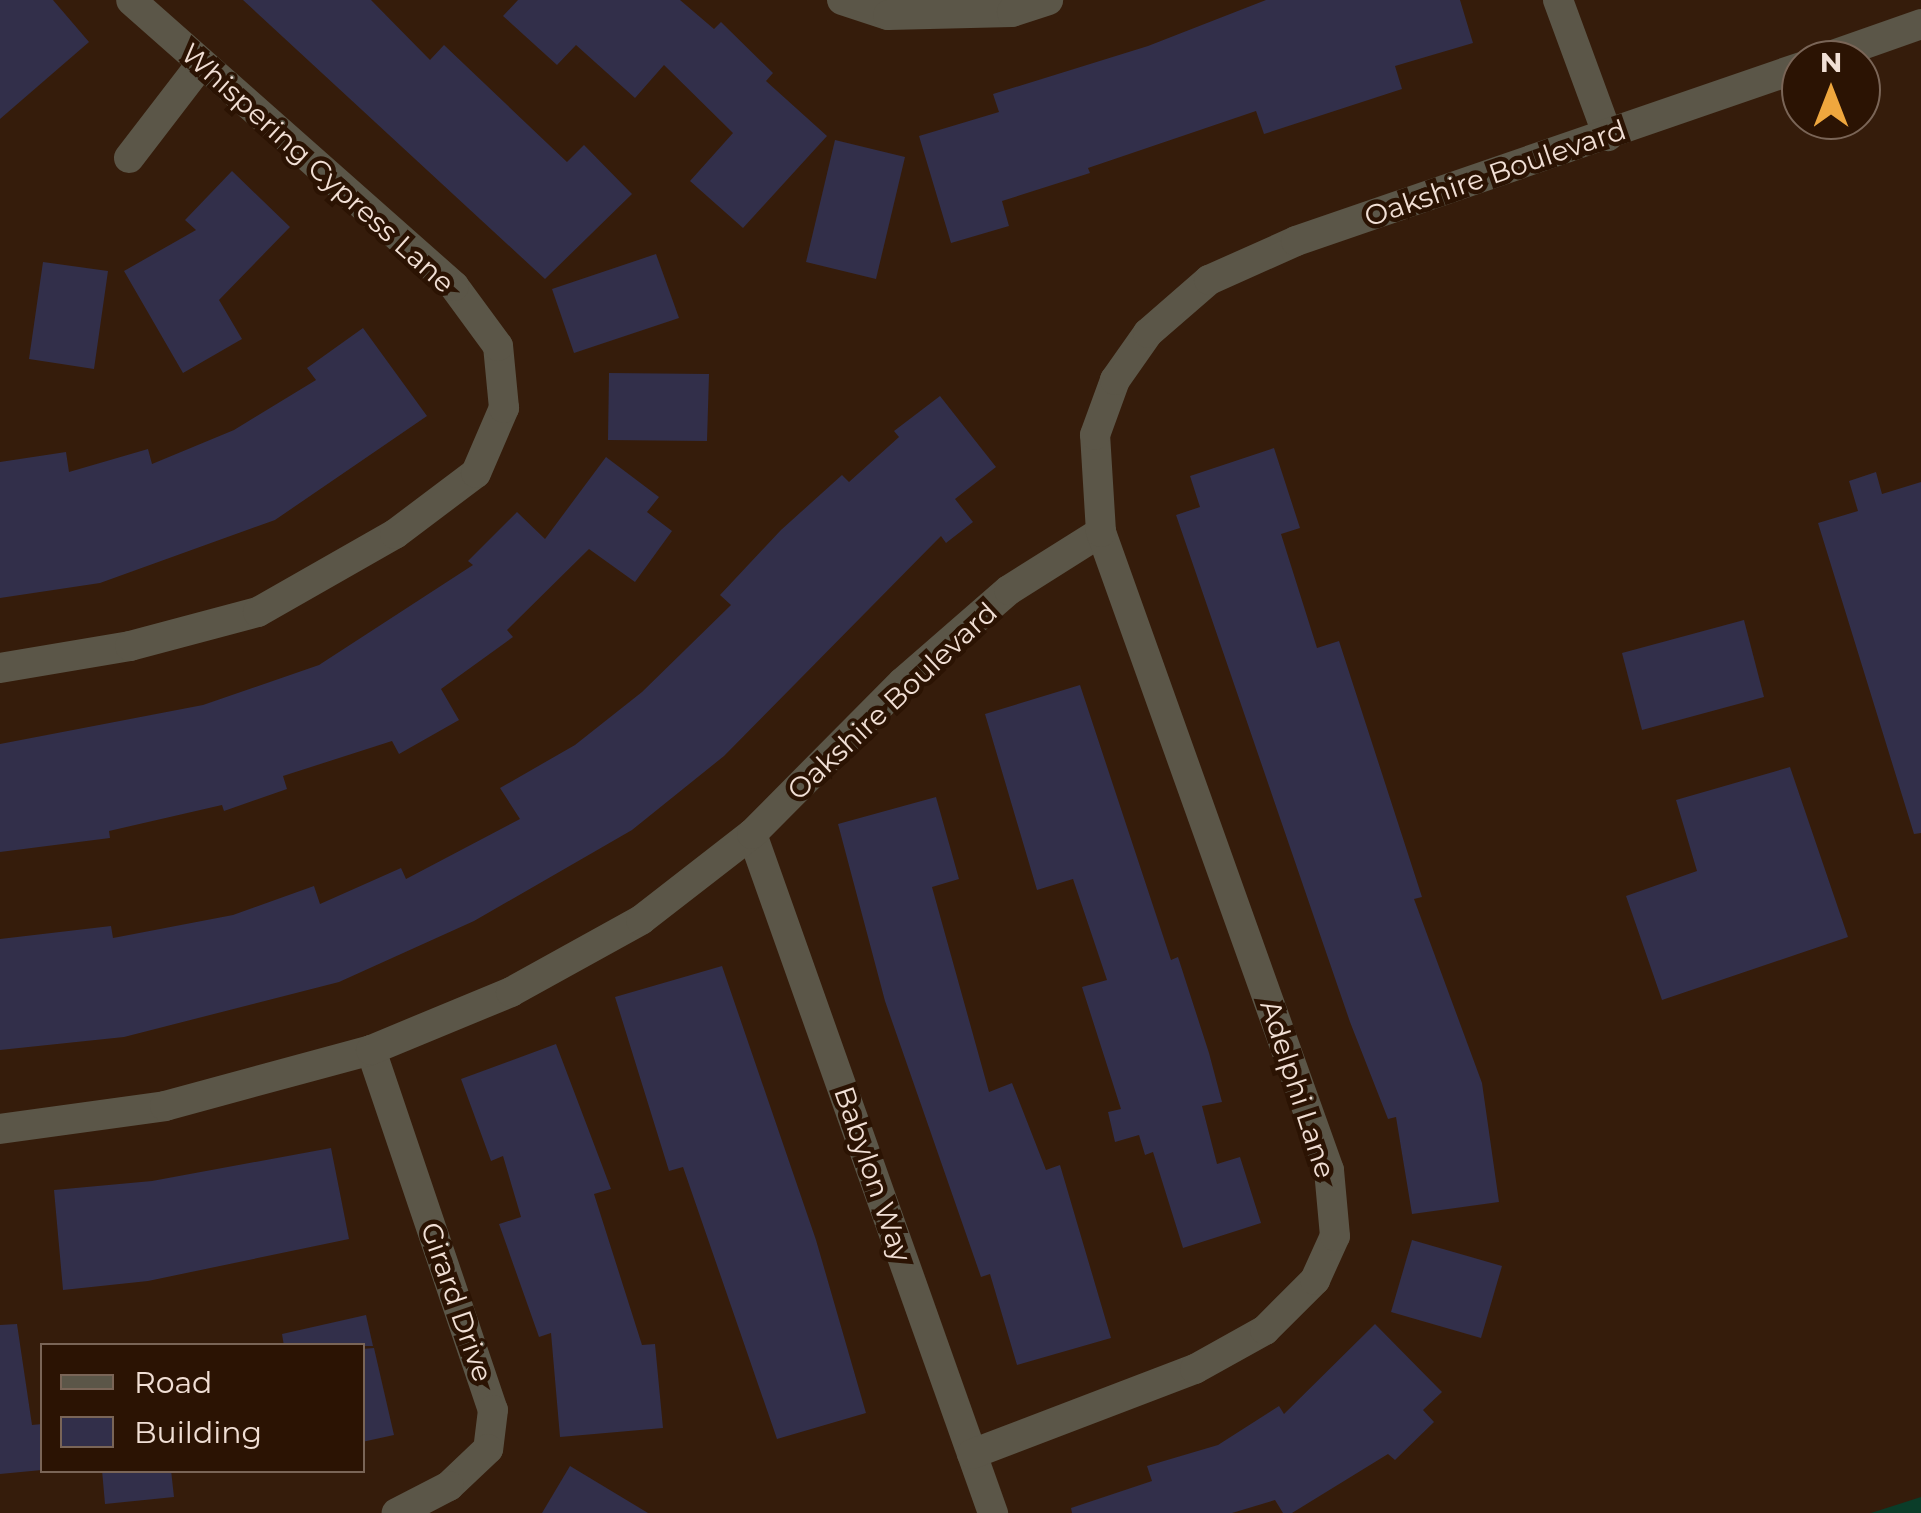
<!DOCTYPE html>
<style>
body{margin:0}
#map{position:relative;width:1921px;height:1513px;overflow:hidden;background:#351c0b;font-family:Montserrat,sans-serif}
div>[style]{position:absolute}
.green>*{inset:0;background:#0a3d29}
.building>*{inset:0;background:#322f4a}
.minor>*{height:30px;margin:-15px;padding:0 15px;transform-origin:15px;border-radius:15px;background:#5b5648}
span{translate:-50% -50%;white-space:nowrap;text-align:center;line-height:1.15;-webkit-text-stroke:9px #2b1303;paint-order:stroke}
.street-label{font-size:28px;color:#f1dfd5}
.legend{position:absolute;left:40px;top:1343px;width:325px;height:130px;box-sizing:border-box;background:#2b1303;border:2px solid #7a6557;margin:0;padding:12px 18px;list-style:none;font-size:30px;color:#f1dfd5}
.legend li{display:flex;align-items:center;gap:20px;height:50px}
.legend b{width:50px;border:2px solid #7a6557}
.north{position:absolute;left:1781px;top:40px;width:100px;height:100px;box-sizing:border-box;background:#2b1303;border:2px solid #7a6557;border-radius:50%;rotate:0deg;font-size:28px;font-weight:700;line-height:40px;text-align:center;color:#f1dfd5}
.north::after{content:'';display:block;margin:auto;width:35px;height:45px;background:#efa73e;clip-path:polygon(50% 0,100% 100%,50% 72%,0 100%)}
</style>
<div id="map">
<div class="green">
<div style="clip-path:polygon(1921px 1497px,1921px 1513px,1871px 1513px)"></div>
</div>
<div class="building">
<div style="clip-path:polygon(0 0,53px 0,89px 42px,0 119px)"></div>
<div style="clip-path:polygon(243px 0,371px 0,430px 60px,444px 45px,567px 162px,584px 145px,632px 194px,545px 279px)"></div>
<div style="clip-path:polygon(518px 0,680px 0,714px 29px,721px 22px,773px 73px,766px 81px,827px 136px,743px 228px,690px 181px,733px 133px,664px 65px,635px 98px,576px 45px,557px 65px,503px 16px)"></div>
<div style="clip-path:polygon(1266px 0,1460px 0,1473px 43px,1395px 66px,1402px 89px,1264px 134px,1256px 111px,1088px 168px,1090px 173px,1002px 201px,1009px 226px,951px 243px,919px 136px,999px 112px,993px 94px,1148px 46px)"></div>
<div style="clip-path:polygon(835px 140px,905px 157px,876px 279px,806px 262px)"></div>
<div style="clip-path:polygon(232px 171px,290px 227px,219px 300px,242px 339px,183px 373px,124px 271px,196px 230px,185px 220px)"></div>
<div style="clip-path:polygon(656px 254px,679px 318px,574px 353px,552px 289px)"></div>
<div style="clip-path:polygon(43px 262px,108px 271px,94px 369px,29px 359px)"></div>
<div style="clip-path:polygon(363px 328px,427px 416px,275px 520px,100px 583px,0 598px,0 462px,66px 452px,69px 472px,148px 449px,152px 464px,234px 430px,316px 380px,307px 368px)"></div>
<div style="clip-path:polygon(609px 373px,709px 374px,707px 441px,608px 440px)"></div>
<div style="clip-path:polygon(940px 396px,996px 467px,955px 499px,973px 522px,946px 543px,941px 536px,724px 756px,632px 830px,474px 921px,339px 982px,124px 1037px,0 1050px,0 939px,111px 926px,113px 938px,233px 915px,314px 886px,320px 904px,401px 868px,406px 879px,520px 819px,500px 788px,575px 745px,642px 692px,731px 605px,720px 595px,781px 530px,842px 475px,849px 482px,899px 437px,894px 431px)"></div>
<div style="clip-path:polygon(1274px 448px,1300px 528px,1281px 534px,1317px 648px,1339px 641px,1422px 897px,1414px 899px,1482px 1083px,1499px 1202px,1412px 1214px,1396px 1117px,1388px 1119px,1350px 1022px,1176px 515px,1200px 507px,1190px 476px)"></div>
<div style="clip-path:polygon(606px 457px,659px 497px,647px 512px,672px 531px,635px 582px,589px 549px,507px 630px,513px 637px,441px 689px,459px 720px,399px 754px,392px 741px,283px 776px,287px 789px,224px 811px,222px 805px,109px 831px,110px 838px,0 852px,0 744px,203px 705px,319px 665px,473px 565px,468px 561px,517px 512px,545px 539px)"></div>
<div style="clip-path:polygon(1876px 472px,1882px 494px,1921px 482px,1921px 833px,1914px 834px,1818px 523px,1858px 511px,1849px 481px)"></div>
<div style="clip-path:polygon(1744px 620px,1764px 697px,1642px 730px,1622px 653px)"></div>
<div style="clip-path:polygon(1080px 685px,1171px 960px,1178px 957px,1209px 1053px,1222px 1102px,1202px 1106px,1217px 1164px,1240px 1157px,1261px 1223px,1183px 1248px,1153px 1152px,1145px 1155px,1139px 1135px,1115px 1142px,1108px 1112px,1121px 1109px,1082px 987px,1107px 980px,1073px 879px,1037px 890px,985px 714px)"></div>
<div style="clip-path:polygon(1790px 767px,1848px 937px,1662px 1000px,1626px 896px,1697px 871px,1676px 800px)"></div>
<div style="clip-path:polygon(936px 797px,959px 879px,932px 887px,989px 1092px,1012px 1083px,1046px 1170px,1060px 1165px,1111px 1338px,1017px 1365px,990px 1274px,981px 1277px,885px 1001px,838px 824px)"></div>
<div style="clip-path:polygon(722px 966px,816px 1240px,866px 1413px,777px 1439px,683px 1167px,669px 1171px,615px 997px)"></div>
<div style="clip-path:polygon(556px 1044px,611px 1189px,594px 1194px,642px 1345px,655px 1344px,663px 1428px,560px 1437px,551px 1333px,539px 1337px,499px 1224px,521px 1217px,503px 1156px,491px 1161px,461px 1079px)"></div>
<div style="clip-path:polygon(331px 1148px,349px 1239px,148px 1281px,63px 1290px,54px 1190px,152px 1181px)"></div>
<div style="clip-path:polygon(1412px 1240px,1502px 1266px,1481px 1338px,1391px 1312px)"></div>
<div style="clip-path:polygon(366px 1315px,373px 1346px,284px 1346px,282px 1334px)"></div>
<div style="clip-path:polygon(17px 1324px,32px 1425px,42px 1424px,42px 1470px,0 1474px,0 1325px)"></div>
<div style="clip-path:polygon(1375px 1324px,1442px 1392px,1423px 1410px,1434px 1422px,1395px 1460px,1388px 1454px,1292px 1513px,1283px 1513px,1275px 1500px,1232px 1513px,1072px 1513px,1071px 1508px,1152px 1481px,1147px 1466px,1218px 1445px,1279px 1406px,1284px 1414px)"></div>
<div style="clip-path:polygon(374px 1348px,394px 1435px,362px 1442px,362px 1349px)"></div>
<div style="clip-path:polygon(570px 1466px,648px 1513px,542px 1513px)"></div>
<div style="clip-path:polygon(102px 1470px,171px 1470px,174px 1497px,105px 1504px)"></div>
</div>
<div class="minor">
<div style="left:842px;top:0;width:48px;rotate:18.1deg"></div>
<div style="left:888px;top:15px;width:124px;rotate:-1.4deg"></div>
<div style="left:1012px;top:12px;width:38px;rotate:-18deg"></div>
<div style="left:1558px;top:0;width:145px;rotate:69.8deg"></div>
<div style="left:1819px;top:60px;width:108px;rotate:-19.4deg"></div>
<div style="left:129px;top:158px;width:118px;rotate:-52.5deg"></div>
<div style="left:0;top:668px;width:132px;rotate:-9.6deg"></div>
<div style="left:130px;top:646px;width:132px;rotate:-14.9deg"></div>
<div style="left:258px;top:612px;width:158px;rotate:-29.7deg"></div>
<div style="left:395px;top:534px;width:101px;rotate:-37deg"></div>
<div style="left:476px;top:473px;width:71px;rotate:-66.7deg"></div>
<div style="left:504px;top:408px;width:62px;rotate:-95.5deg"></div>
<div style="left:498px;top:346px;width:74px;rotate:-126.3deg"></div>
<div style="left:454px;top:286px;width:431px;rotate:-138.5deg"></div>
<div style="left:752px;top:834px;width:721px;rotate:70.46deg"></div>
<div style="left:371px;top:1050px;width:380px;rotate:71.3deg"></div>
<div style="left:493px;top:1410px;width:39px;rotate:97deg"></div>
<div style="left:488px;top:1449px;width:54px;rotate:136.5deg"></div>
<div style="left:449px;top:1486px;width:59px;rotate:152.6deg"></div>
<div style="left:0;top:1129px;width:167px;rotate:-7.9deg"></div>
<div style="left:165px;top:1106px;width:213px;rotate:-15.2deg"></div>
<div style="left:371px;top:1050px;width:152px;rotate:-22.5deg"></div>
<div style="left:511px;top:992px;width:149px;rotate:-29deg"></div>
<div style="left:641px;top:920px;width:140px;rotate:-37.8deg"></div>
<div style="left:752px;top:834px;width:214px;rotate:-45.2deg"></div>
<div style="left:903px;top:682px;width:140px;rotate:-41deg"></div>
<div style="left:1009px;top:590px;width:109px;rotate:-32.2deg"></div>
<div style="left:972px;top:1454px;width:239px;rotate:-20.9deg"></div>
<div style="left:1195px;top:1369px;width:80px;rotate:-29.1deg"></div>
<div style="left:1265px;top:1330px;width:71px;rotate:-45deg"></div>
<div style="left:1315px;top:1280px;width:48px;rotate:-65.6deg"></div>
<div style="left:1335px;top:1236px;width:66px;rotate:-95.2deg"></div>
<div style="left:1329px;top:1170px;width:678px;rotate:-109.67deg"></div>
<div style="left:1101px;top:532px;width:97px;rotate:-93.5deg"></div>
<div style="left:1095px;top:435px;width:59px;rotate:-70deg"></div>
<div style="left:1115px;top:380px;width:57px;rotate:-54.9deg"></div>
<div style="left:1148px;top:333px;width:81px;rotate:-41deg"></div>
<div style="left:1209px;top:280px;width:95px;rotate:-24.1deg"></div>
<div style="left:1296px;top:241px;width:534px;rotate:-19.01deg"></div>
</div>
<div class="street-label">
<span style="left:318px;top:168px;rotate:42deg">Whispering Cypress Lane</span>
<span style="left:1495px;top:173px;rotate:-19deg">Oakshire Boulevard</span>
<span style="left:892px;top:701px;rotate:-43deg">Oakshire Boulevard</span>
<span style="left:1298px;top:1089px;rotate:72deg">Adelphi Lane</span>
<span style="left:873px;top:1174px;rotate:71deg">Babylon Way</span>
<span style="left:457px;top:1302px;rotate:71deg">Girard Drive</span>
</div>
<ul class="legend">
<li><b style="height:12px;background:#5b5648"></b>Road</li>
<li><b style="height:28px;background:#322f4a"></b>Building</li>
</ul>
<div class="north">N</div>
</div>
